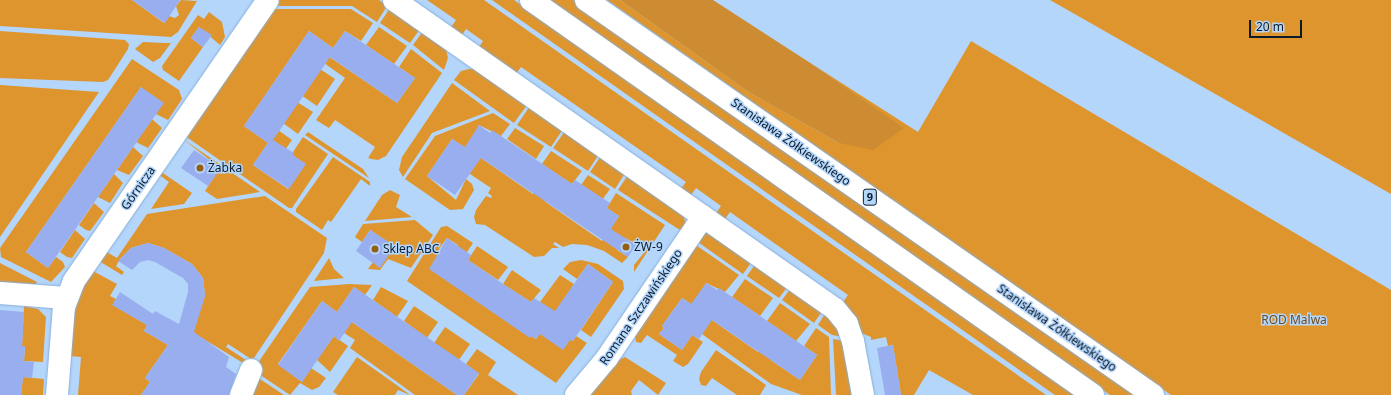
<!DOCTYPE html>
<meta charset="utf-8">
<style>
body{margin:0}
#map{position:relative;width:1391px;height:395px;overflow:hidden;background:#b5d6fb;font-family:"Noto Sans",sans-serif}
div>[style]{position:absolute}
.green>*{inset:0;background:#de952d}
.forest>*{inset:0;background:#cd8c32}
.building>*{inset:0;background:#99aeef}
.roads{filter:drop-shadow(0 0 1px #86afdb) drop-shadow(0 0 1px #86afdb)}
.minor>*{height:22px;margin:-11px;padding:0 11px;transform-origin:11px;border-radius:11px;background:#fff}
.major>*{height:22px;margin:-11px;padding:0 11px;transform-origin:11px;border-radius:11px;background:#fff}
.dots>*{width:11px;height:11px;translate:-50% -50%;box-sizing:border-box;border:2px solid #b5d6fb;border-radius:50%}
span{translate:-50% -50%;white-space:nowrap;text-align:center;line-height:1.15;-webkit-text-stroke:3px #b5d6fb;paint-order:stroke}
.shield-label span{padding:1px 3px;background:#b5d6fb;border:1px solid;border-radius:3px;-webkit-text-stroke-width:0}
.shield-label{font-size:11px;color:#0b1b2b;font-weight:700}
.street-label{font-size:12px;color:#0b1b2b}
.poi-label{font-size:12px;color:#0b1b2b}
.left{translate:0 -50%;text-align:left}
.park-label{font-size:12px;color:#6d4b1e}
.scale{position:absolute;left:1249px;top:20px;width:53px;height:18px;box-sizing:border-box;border:2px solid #0b1b2b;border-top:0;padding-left:5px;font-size:12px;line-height:14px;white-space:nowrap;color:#0b1b2b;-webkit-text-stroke:3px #b5d6fb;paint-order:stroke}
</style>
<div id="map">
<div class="green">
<div style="clip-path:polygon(0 0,132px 0,164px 23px,169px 16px,175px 18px,179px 15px,176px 6px,181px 0,197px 1px,178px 32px,171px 37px,0 26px)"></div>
<div style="clip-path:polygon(278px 0,379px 0,387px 6px,377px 22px,352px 6px,275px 6px)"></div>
<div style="clip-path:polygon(427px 0,484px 0,1046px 395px,973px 395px,929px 370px,914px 395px,901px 395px,893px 345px,888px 346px,886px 337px,871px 340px,871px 337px,859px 332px,841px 305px,848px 295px,730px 212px,723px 222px,714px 216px,721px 206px,696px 188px,689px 198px,679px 191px,686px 182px,521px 67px,514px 77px,477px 50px,483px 41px,466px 29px,460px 38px,449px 30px,456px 20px)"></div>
<div style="clip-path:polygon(492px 0,514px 0,1077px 395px,1055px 395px)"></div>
<div style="clip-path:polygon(546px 0,573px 0,1137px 395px,1110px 395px)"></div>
<div style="clip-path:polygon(607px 0,620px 0,750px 93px,839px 143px,903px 128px,815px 66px,918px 132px,971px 41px,1391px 290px,1391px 395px,1171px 395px)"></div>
<div style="clip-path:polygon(1050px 0,1391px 0,1391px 194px,1340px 165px)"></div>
<div style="clip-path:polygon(390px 8px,420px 29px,410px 43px,380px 23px)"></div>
<div style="clip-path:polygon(272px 9px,351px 9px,373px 23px,361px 41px,345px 31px,333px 48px,309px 31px,244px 126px,268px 143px,253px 165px,288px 189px,293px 152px,303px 137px,328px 154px,292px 208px,289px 208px,185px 136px)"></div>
<div style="clip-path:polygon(209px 12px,222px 22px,225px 37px,220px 45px,199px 27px,191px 38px,203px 47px,179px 81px,163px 70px,162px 66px,198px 15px,204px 19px)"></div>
<div style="clip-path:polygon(379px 27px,407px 46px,394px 64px,366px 45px)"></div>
<div style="clip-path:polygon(0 31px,125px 40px,129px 44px,128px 49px,108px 80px,103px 82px,0 78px)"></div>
<div style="clip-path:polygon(423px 31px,446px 49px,448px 58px,444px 70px,413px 45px)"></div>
<div style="clip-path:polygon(143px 42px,165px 43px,171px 43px,160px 58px,153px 62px,135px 49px)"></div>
<div style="clip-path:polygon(411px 49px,442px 73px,386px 156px,378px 160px,371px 159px,368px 158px,375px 147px,335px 120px,329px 128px,316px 120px,345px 78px,324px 63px,328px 56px,397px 103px,415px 78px,399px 67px)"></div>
<div style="clip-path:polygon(132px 59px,179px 90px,182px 99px,168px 120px,156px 114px,141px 87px,26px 252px,48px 268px,56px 257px,63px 262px,65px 267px,51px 282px,1px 257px,0 248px)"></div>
<div style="clip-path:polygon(320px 69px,335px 79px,317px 106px,301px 95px)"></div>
<div style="clip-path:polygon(469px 69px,474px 69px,527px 105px,514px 123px,454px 80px,461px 71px)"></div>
<div style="clip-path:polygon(452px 83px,490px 111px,432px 133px,403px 177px,399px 170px,402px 157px)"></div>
<div style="clip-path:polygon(0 85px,99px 92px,0 237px)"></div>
<div style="clip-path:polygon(297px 102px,313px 112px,298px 134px,283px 123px)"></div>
<div style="clip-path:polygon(530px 106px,563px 129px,551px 147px,517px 125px)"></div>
<div style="clip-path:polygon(493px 113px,510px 124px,501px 136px,479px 125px,467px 149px,452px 139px,427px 176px,456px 200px,466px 179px,472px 184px,474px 190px,463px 209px,450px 210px,405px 179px,435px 136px)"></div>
<div style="clip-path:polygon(152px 119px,162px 128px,148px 148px,136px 142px)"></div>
<div style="clip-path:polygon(515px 128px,544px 146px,536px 159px,507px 139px)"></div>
<div style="clip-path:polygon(278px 130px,292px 140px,285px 150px,271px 140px)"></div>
<div style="clip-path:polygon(565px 131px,599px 154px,588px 171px,553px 148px)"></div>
<div style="clip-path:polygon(308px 132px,363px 169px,369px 178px,305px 135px)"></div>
<div style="clip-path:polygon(183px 139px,260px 192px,217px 199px,205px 191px,220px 168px)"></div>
<div style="clip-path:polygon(133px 147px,143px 156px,129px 175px,117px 170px)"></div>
<div style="clip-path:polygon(551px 151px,582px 171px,572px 184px,542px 164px)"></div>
<div style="clip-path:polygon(478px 156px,533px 194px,535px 191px,547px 203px,602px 241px,619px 216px,607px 208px,616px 193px,665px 225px,634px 272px,634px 265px,647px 249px,625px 238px,617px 250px,628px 257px,622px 263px,604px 251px,587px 245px,572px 244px,563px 247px,555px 242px,553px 244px,559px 248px,552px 248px,544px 256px,534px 257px,485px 225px,476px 224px,474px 217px,476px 210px,486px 196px,491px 198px,492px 196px,488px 193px,491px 188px,467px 172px)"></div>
<div style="clip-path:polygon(601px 156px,625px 173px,615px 189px,590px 172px)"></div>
<div style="clip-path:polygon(333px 157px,370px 182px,370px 186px,361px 179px,331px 222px,328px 220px,322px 230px,296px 212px,296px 209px)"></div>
<div style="clip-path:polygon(160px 171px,192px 193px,184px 204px,151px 209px,169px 182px,158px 174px)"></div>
<div style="clip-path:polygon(114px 174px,123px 183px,110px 203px,98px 197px)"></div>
<div style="clip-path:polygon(588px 175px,610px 189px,600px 203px,579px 188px)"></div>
<div style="clip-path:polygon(628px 175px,683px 214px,686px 224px,683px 232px,618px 190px)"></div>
<div style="clip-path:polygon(390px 190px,400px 195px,396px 207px,412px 217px,365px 221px,382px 195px)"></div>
<div style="clip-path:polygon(265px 196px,327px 238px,324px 253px,254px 358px,251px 359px,228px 344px,226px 347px,249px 362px,248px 366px,192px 332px,205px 296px,203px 278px,192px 264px,164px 248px,148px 243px,131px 248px,121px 258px,116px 266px,124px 272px,122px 275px,99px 261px,105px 251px,117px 258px,147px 214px)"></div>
<div style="clip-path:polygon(94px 203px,104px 212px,90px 231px,86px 230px,79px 225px)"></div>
<div style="clip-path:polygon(415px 220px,433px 235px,411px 268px,388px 259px,380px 270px,368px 269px,373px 262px,380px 267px,394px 246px,370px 230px,362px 242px,355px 237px,363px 224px)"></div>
<div style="clip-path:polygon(447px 226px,473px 243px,467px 252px,456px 248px,458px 245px,447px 238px,439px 249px,531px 336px,536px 339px,542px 330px,573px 341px,576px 336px,587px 343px,556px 383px,407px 281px,441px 227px)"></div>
<div style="clip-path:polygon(75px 230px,85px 239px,72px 258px,67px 257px,60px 252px)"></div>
<div style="clip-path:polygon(704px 233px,708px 233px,753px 260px,743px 274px,695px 240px)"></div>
<div style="clip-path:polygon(693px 243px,739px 275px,725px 292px,706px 283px,694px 306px,682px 298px,662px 326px,664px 328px,659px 334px,682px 350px,692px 335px,703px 342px,688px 364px,683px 367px,673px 361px,677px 355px,647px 335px,641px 343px,636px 342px,635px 336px)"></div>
<div style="clip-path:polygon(477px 246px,508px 267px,498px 280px,468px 260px)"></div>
<div style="clip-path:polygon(329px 258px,334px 269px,344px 278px,314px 281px)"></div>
<div style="clip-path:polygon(581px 260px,598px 264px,623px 281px,624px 289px,591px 337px,581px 330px,613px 282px,588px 264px,577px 279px,563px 269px,570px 262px)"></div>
<div style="clip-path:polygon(0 263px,37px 282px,36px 284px,0 282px)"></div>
<div style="clip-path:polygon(756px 263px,788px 286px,779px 298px,747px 276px)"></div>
<div style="clip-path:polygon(512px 270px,541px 290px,531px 302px,503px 284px)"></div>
<div style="clip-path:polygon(93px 271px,117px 284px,110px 296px,116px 299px,113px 305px,147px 325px,144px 331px,168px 345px,145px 378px,150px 382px,141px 395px,78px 395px,81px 357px,69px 356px,72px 319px,81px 289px)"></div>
<div style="clip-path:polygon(560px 275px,574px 284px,552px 317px,537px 306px)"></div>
<div style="clip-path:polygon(745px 279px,773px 298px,760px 316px,732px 297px)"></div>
<div style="clip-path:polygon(349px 284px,372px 285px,365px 295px,354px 287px,337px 312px,322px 301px,278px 364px,302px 382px,311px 368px,326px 378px,319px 387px,312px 390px,300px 383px,290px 395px,253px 370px,310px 287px)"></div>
<div style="clip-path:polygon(381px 287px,408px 301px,397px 317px,373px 300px)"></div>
<div style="clip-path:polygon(791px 288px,823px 310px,814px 323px,782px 300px)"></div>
<div style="clip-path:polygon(780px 303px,810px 324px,796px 341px,767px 321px)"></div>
<div style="clip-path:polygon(24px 306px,38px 309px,46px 317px,43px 362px,24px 361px,25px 346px,22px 346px)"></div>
<div style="clip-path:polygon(414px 306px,438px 322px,427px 338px,404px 321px)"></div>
<div style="clip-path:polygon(826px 312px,844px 337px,832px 335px,818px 325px)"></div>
<div style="clip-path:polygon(706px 316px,758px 352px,761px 349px,772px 361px,800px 380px,817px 355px,804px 346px,816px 328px,829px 337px,831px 395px,802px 395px,771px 384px,702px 334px)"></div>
<div style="clip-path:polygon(346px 318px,457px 395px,415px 395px,350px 348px,355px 340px,338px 329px)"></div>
<div style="clip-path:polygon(445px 327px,470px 344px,459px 360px,434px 343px)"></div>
<div style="clip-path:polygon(334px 336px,348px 346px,330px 372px,317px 360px)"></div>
<div style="clip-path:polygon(833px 339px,845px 341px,855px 395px,836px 395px)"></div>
<div style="clip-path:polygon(477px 349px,496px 362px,488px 375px,518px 395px,464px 395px,479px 374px,466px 364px)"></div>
<div style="clip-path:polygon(716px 350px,766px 385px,760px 395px,737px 395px,712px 378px,706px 386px,701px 385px,699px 379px,701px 372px)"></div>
<div style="clip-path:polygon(357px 357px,398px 386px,410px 395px,398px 390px,395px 395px,338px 395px,333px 392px)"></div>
<div style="clip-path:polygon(625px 357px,666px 383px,658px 395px,639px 380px,631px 391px,632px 395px,588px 395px,619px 360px)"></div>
<div style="clip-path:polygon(254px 375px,284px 395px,246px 395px)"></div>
<div style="clip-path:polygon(23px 377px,44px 379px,43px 395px,21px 395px)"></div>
</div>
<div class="forest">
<div style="clip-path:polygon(620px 0,713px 0,815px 66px,904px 128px,873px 150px,839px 143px,750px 93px)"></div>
</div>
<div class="building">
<div style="clip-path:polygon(132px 0,180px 0,165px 23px)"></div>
<div style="clip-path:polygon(199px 27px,212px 35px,203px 47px,191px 38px)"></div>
<div style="clip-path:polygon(309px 31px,333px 48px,345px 31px,415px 78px,397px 103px,330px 57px,273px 140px,294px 153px,293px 155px,306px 164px,289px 189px,253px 165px,268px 143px,244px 126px)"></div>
<div style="clip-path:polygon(141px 87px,164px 103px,48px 268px,26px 252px)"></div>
<div style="clip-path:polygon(479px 125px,490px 133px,492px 130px,572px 184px,575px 180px,610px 203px,607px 208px,619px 216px,611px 229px,636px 245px,628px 257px,481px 158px,455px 195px,427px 176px,452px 139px,465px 147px)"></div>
<div style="clip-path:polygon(194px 150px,221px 168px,208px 186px,181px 168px)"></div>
<div style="clip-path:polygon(370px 230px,395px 246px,380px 268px,356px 251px)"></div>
<div style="clip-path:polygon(447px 238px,471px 255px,468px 260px,503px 284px,531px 302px,534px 298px,555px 311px,588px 264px,613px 282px,573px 341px,570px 340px,563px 350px,540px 334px,536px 339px,531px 336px,530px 338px,429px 269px)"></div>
<div style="clip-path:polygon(148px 243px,164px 248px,192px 264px,203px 278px,205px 296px,194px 332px,229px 357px,226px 367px,236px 374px,229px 395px,141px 395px,150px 382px,145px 378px,168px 345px,144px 331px,147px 325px,112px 305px,120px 292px,153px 314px,155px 311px,179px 324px,188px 292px,188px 284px,183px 278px,155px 262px,148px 260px,140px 262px,132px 270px,118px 261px,131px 248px)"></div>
<div style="clip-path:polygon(706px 283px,717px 290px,719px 288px,817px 355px,800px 380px,712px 320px,699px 339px,692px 335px,682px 350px,659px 334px,664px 328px,662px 326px,682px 298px,691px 304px)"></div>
<div style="clip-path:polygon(354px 287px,479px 373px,464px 395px,457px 395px,352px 322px,339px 341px,334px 336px,302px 382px,278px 365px,322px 301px,337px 312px)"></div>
<div style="clip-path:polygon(0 310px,24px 312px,22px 346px,25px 346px,24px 361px,34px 362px,32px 378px,23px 377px,21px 395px,0 395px)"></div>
<div style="clip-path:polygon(893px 345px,901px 395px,885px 395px,877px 348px)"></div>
</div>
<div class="roads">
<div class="minor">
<div style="left:394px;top:0;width:538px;rotate:35.02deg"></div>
<div style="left:835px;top:309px;width:19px;rotate:51deg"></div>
<div style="left:847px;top:324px;width:18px;rotate:71deg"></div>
<div style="left:853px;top:341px;width:55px;rotate:79.5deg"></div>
<div style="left:0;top:293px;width:66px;rotate:4.3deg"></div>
<div style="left:57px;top:395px;width:88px;rotate:-85.5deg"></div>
<div style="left:64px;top:307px;width:28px;rotate:-69deg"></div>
<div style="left:74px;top:281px;width:341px;rotate:-55.4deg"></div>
<div style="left:241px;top:395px;width:27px;rotate:-68deg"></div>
<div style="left:576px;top:395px;width:48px;rotate:-50deg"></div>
<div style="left:607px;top:358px;width:171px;rotate:-55.8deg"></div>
</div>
<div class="major">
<div style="left:531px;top:0;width:687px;rotate:35.1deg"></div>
<div style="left:586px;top:0;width:691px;rotate:34.86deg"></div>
</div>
</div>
<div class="dots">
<div style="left:200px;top:168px;background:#935f12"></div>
<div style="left:626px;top:247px;background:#935f12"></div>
<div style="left:375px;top:249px;background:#935f12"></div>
</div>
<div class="shield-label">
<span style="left:870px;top:197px">9</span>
</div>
<div class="street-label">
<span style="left:791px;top:142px;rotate:35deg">Stanisława Żółkiewskiego</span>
<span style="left:138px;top:188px;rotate:-55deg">Górnicza</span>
<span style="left:641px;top:307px;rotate:-56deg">Romana Szczawińskiego</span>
<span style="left:1057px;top:328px;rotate:35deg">Stanisława Żółkiewskiego</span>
</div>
<div class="poi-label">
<span class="left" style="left:208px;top:168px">Żabka</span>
<span class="left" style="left:634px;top:247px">ŻW-9</span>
<span class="left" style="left:383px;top:249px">Sklep ABC</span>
</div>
<div class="park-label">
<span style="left:1294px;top:320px">ROD Malwa</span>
</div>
<div class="scale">20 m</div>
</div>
